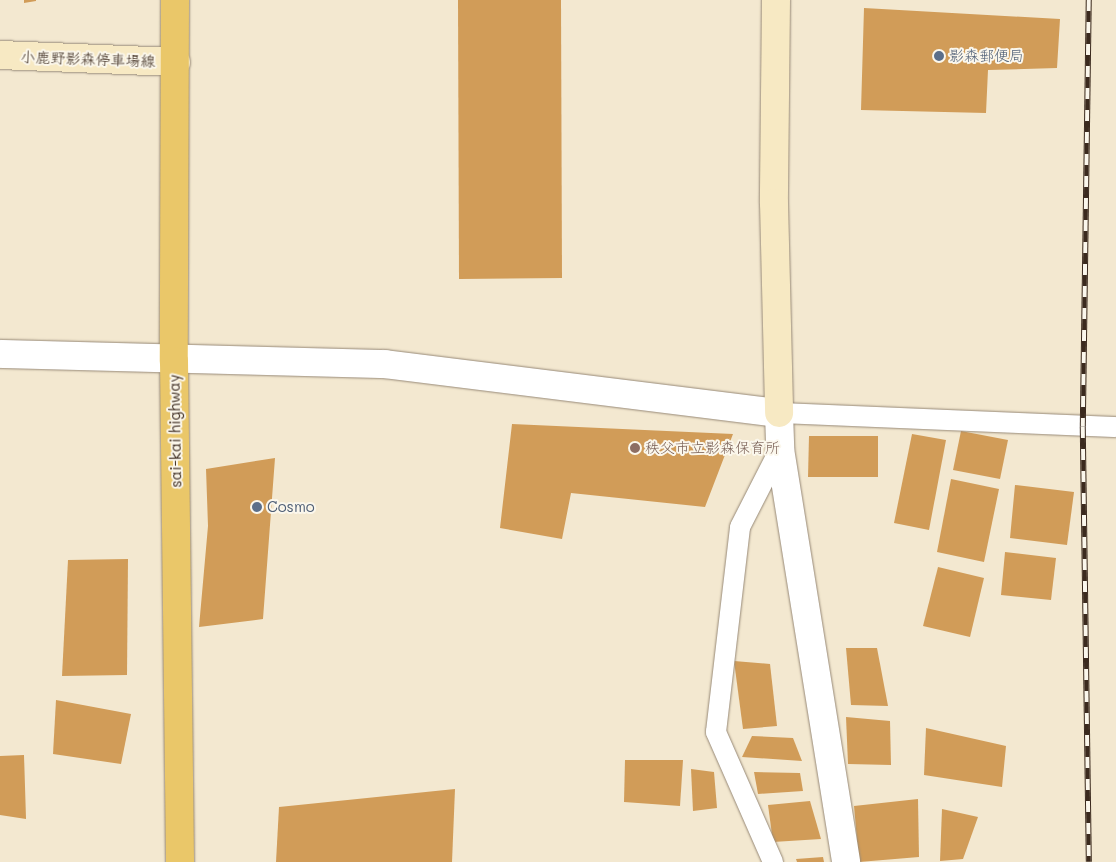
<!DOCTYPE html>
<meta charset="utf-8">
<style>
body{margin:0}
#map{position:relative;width:1116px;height:862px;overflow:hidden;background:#f3e8d0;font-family:Mali,"Klee One",sans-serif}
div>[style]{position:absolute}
.building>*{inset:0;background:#d19c58}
.roads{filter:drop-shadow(0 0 1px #978977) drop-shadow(0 0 1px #978977)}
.lane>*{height:20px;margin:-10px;padding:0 10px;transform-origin:10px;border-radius:10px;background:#fff}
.street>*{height:28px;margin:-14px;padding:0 14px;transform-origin:14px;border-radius:14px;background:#fff}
.secondary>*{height:28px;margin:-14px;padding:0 14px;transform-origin:14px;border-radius:14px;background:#f7e9c3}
.highway>*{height:28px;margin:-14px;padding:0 14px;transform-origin:14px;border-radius:14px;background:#eac769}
.rail>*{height:5.5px;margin-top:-2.75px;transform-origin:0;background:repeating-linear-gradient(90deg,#fbf7ec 0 11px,#3b2a1e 0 22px);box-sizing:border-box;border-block:1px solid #3b2a1e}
.dots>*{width:14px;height:14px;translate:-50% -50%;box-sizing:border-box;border:2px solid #fbf7ec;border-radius:50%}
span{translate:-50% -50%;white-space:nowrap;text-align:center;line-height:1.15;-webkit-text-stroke:4px #fbf7ec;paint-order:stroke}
.service-label{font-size:15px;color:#4e5e75}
.left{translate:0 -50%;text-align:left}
.street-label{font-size:15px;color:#3b2a1e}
.education-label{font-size:15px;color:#785e54}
</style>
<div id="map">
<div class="building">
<div style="clip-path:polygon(24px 0,36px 0,36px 1px,24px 3px)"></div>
<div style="clip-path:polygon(458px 0,561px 0,562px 278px,459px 279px)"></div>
<div style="clip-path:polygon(864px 8px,1060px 19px,1057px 68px,988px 70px,986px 113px,861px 110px)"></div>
<div style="clip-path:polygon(512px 424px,733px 434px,705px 507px,571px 493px,562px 539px,500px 528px)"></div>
<div style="clip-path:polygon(961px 431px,1008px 440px,1000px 479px,953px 470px)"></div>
<div style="clip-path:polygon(912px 434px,946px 440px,929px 530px,894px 523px)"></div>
<div style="clip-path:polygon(809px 436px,878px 436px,878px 477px,808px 477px)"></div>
<div style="clip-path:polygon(275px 458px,263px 619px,199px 627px,208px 526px,206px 469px)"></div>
<div style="clip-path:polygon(951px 479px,999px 489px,984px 562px,937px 552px)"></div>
<div style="clip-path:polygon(1015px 485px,1074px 492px,1067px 545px,1010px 538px)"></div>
<div style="clip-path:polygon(1005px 552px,1056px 558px,1051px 600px,1001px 595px)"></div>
<div style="clip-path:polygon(128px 559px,127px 675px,62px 676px,68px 560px)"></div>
<div style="clip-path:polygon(938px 567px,984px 578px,970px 637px,923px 626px)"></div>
<div style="clip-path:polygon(846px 648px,877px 648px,888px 706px,851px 705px)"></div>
<div style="clip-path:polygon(734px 661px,770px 664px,777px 726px,743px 729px)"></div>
<div style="clip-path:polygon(56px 700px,131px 714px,121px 764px,53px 754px)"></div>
<div style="clip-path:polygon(846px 717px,890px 721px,891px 765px,848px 764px)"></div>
<div style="clip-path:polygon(926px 728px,1006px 746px,1002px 787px,924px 775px)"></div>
<div style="clip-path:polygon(752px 736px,793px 738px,802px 761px,742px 757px)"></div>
<div style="clip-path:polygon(24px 755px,26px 819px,0 815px,0 756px)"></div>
<div style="clip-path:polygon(625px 760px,683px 760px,680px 806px,624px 802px)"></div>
<div style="clip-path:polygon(691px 769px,714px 772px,717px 808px,693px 811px)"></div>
<div style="clip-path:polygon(754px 772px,800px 773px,803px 791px,758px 794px)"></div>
<div style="clip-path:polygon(455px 789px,452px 862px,276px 862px,279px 807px)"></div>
<div style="clip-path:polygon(918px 799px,919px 857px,859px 862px,854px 806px)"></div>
<div style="clip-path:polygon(810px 801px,821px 839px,773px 842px,768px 805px)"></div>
<div style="clip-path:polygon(942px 809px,978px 817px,963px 859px,940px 861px)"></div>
<div style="clip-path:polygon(823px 857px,824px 862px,797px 862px,796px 859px)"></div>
</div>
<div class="roads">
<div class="lane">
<div style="left:779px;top:413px;width:337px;rotate:2.4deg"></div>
<div style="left:773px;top:862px;width:142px;rotate:-113.7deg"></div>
<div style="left:716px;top:732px;width:206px;rotate:-83.3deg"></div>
<div style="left:740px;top:527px;width:88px;rotate:-62.9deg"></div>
</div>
<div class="street">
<div style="left:0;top:354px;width:385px;rotate:1.5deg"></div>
<div style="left:385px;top:364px;width:397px;rotate:7.1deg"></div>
<div style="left:779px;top:413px;width:36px;rotate:88deg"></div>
<div style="left:780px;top:449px;width:418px;rotate:80.9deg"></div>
</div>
<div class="secondary">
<div style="left:776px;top:0;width:203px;rotate:90.6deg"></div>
<div style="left:774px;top:203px;width:210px;rotate:88.6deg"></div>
<div style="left:0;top:55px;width:176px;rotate:2.3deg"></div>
</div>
<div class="highway">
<div style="left:175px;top:0;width:361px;rotate:90.2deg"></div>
<div style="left:174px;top:361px;width:501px;rotate:89.31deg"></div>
</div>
</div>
<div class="rail">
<div style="left:1089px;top:0;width:427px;rotate:90.8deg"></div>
<div style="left:1083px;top:427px;width:435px;rotate:89.2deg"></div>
</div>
<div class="dots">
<div style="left:939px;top:56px;background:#5c6f8a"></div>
<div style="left:635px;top:448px;background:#8d6e63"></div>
<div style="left:257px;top:507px;background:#5c6f8a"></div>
</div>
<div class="service-label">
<span class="left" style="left:949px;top:56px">影森郵便局</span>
<span class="left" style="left:267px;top:507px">Cosmo</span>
</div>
<div class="street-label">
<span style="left:88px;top:59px;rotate:2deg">小鹿野影森停車場線</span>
<span style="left:175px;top:431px;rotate:-91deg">sai-kai highway</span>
</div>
<div class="education-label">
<span class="left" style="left:645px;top:448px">秩父市立影森保育所</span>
</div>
</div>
